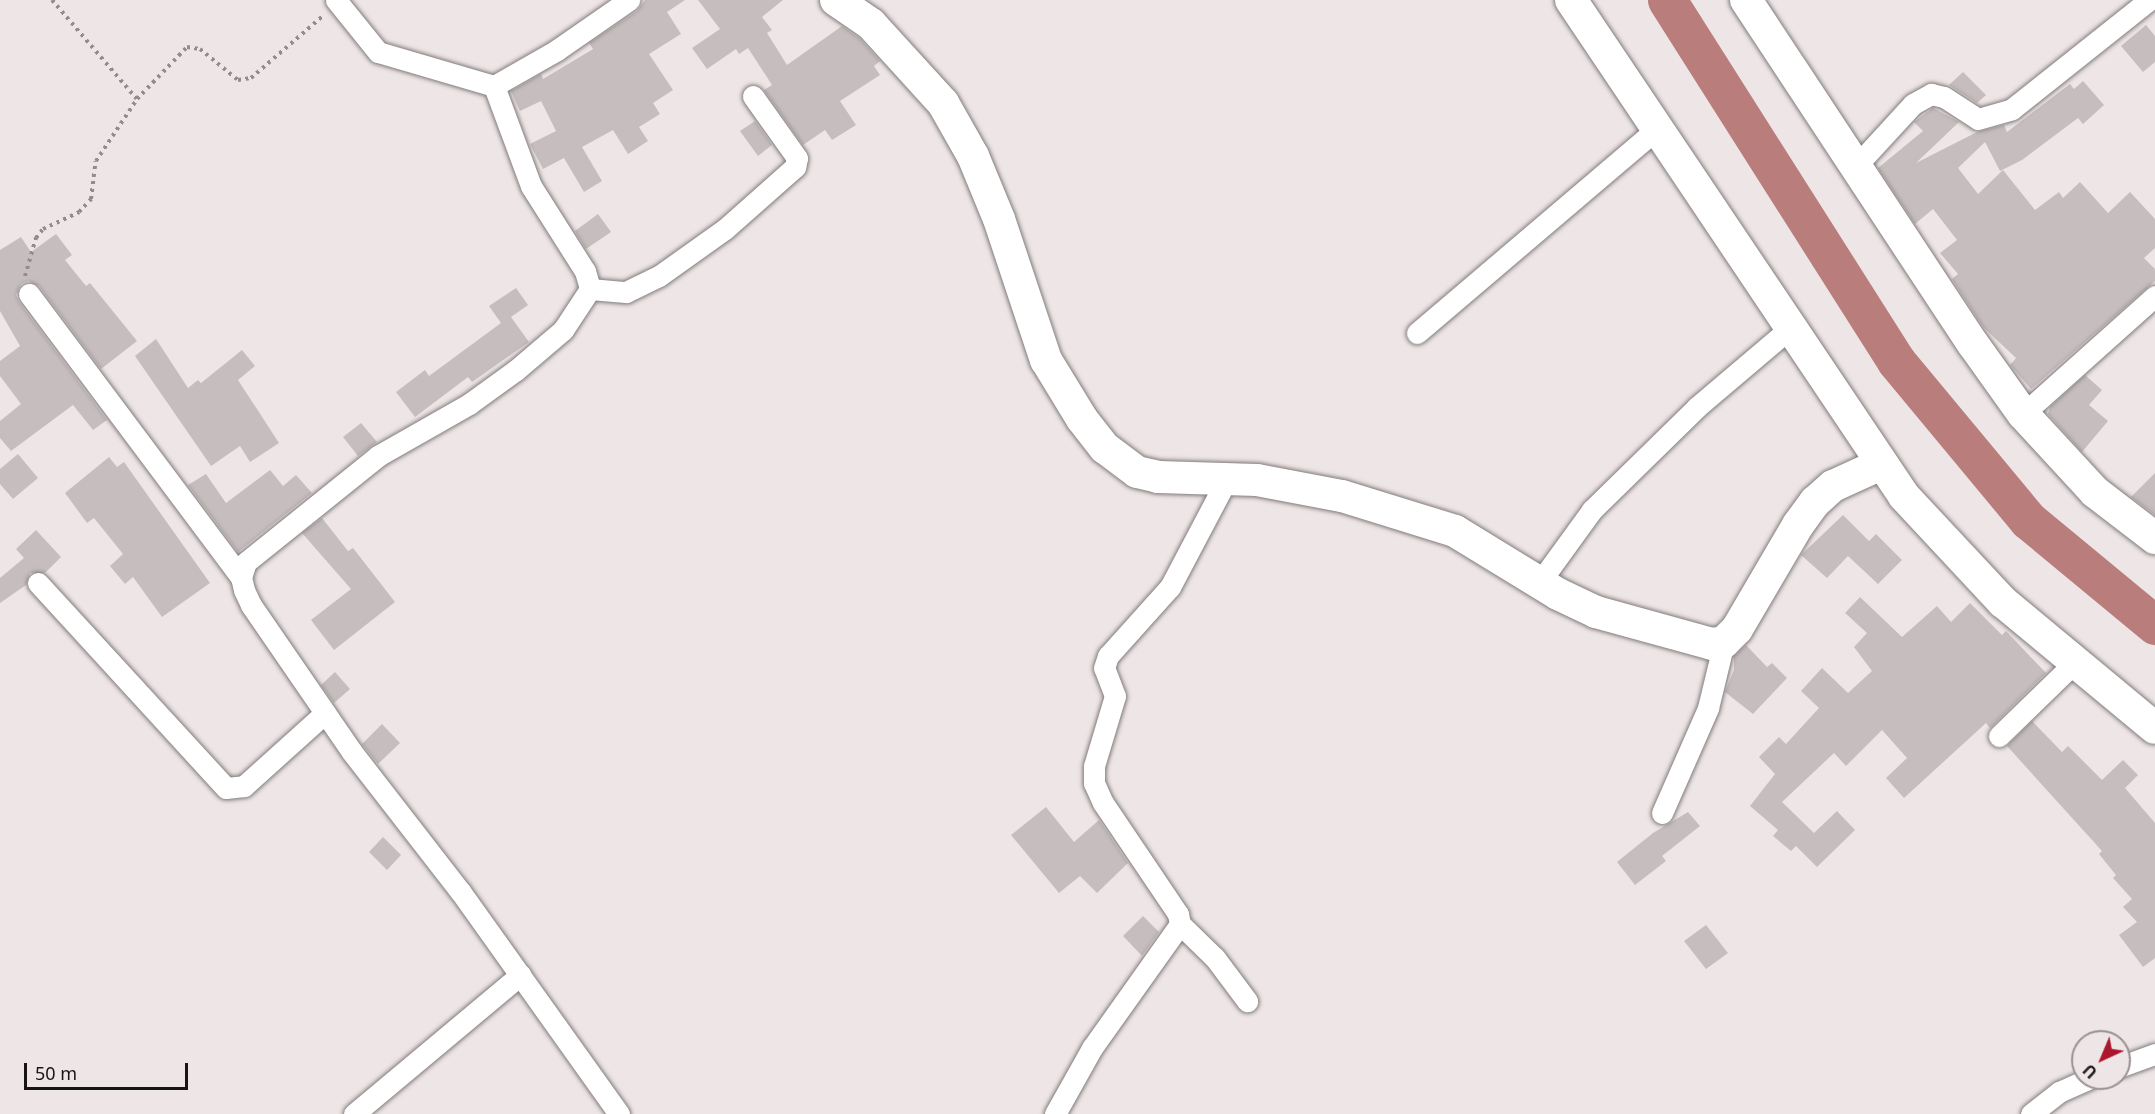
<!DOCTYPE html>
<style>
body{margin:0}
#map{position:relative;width:2155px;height:1114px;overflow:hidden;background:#eee6e6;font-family:"Noto Sans",sans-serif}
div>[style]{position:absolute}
.river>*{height:39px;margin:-19.5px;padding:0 19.5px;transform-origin:19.5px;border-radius:19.5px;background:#b97d7c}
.building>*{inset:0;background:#c6bebe}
.path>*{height:4px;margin-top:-2px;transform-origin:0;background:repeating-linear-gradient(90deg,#928c8c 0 3px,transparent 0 7.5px)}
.roads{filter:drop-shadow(0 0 2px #827b7b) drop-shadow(0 0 2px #827b7b)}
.street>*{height:21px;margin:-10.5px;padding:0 10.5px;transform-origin:10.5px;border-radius:10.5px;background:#fff}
.secondary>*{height:32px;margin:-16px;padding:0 16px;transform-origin:16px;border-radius:16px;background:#fff}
span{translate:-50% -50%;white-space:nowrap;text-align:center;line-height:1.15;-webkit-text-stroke:5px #eee6e6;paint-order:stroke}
.north{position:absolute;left:2071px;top:1030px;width:60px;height:60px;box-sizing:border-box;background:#eee6e6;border:2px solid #989292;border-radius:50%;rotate:224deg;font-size:16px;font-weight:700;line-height:24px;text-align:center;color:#181515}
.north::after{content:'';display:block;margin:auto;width:21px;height:27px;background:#ab152d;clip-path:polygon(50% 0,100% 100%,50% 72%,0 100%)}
.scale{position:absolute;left:24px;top:1063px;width:164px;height:27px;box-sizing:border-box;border:3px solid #181515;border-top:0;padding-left:8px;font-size:18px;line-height:21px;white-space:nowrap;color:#181515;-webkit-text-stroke:4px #eee6e6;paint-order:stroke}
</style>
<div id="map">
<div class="river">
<div style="left:1667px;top:0;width:428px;rotate:57.6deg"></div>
<div style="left:1896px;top:361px;width:207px;rotate:50.3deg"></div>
<div style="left:2028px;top:520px;width:165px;rotate:39.6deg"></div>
</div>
<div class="building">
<div style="clip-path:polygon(645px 0,685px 0,667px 12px,681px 34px,649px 54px,673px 90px,653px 103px,660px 114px,639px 127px,648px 141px,628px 154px,613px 130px,582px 147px,602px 181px,584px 192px,564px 158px,543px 169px,530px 144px,556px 131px,541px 101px,520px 111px,511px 91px,541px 74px,543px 79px,593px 49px,589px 43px,637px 11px)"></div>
<div style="clip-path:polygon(698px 0,783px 0,762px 17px,772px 30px,767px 33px,787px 65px,842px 26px,859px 38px,880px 61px,874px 66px,880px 75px,840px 101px,856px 125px,832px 140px,825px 130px,803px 145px,764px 90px,772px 85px,748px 48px,739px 54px,736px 49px,707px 69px,692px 48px,720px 29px)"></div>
<div style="clip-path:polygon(2146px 25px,2155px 36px,2155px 62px,2143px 72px,2121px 46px)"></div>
<div style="clip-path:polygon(1963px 72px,1986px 95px,1977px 103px,1949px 85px)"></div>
<div style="clip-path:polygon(2083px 81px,2104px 105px,2083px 124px,2078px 118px,2022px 160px,2000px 171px,1985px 142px,1958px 168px,1978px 194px,2003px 170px,2035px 210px,2059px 192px,2063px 198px,2080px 182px,2108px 213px,2130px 192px,2155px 219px,2155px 248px,2144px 258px,2155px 269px,2155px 281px,2031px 389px,2010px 365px,2016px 358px,1983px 327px,1952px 279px,1958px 274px,1940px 253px,1957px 240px,1933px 209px,1915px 224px,1878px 168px,1923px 131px,1914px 122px,1933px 108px,1959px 122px,1916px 163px,1977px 132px,2004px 125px,2007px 132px,2070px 84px,2074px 89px)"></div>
<div style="clip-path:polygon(755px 121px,772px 145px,758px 156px,740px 131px)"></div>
<div style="clip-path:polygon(598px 214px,611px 232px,586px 249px,575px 231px)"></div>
<div style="clip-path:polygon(56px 234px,72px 255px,65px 260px,86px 286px,90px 283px,137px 341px,101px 369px,39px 286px,28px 281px,21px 284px,16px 295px,19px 302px,107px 420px,93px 430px,73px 405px,11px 451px,0 438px,0 421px,21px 404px,0 376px,0 361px,20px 346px,0 311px,0 250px,21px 237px,31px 252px)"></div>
<div style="clip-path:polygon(516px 288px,528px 305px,511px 317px,529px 342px,472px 382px,468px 377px,415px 417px,396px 392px,425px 370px,429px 376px,501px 323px,489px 306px)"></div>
<div style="clip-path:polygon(156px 339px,188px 388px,198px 380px,201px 383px,242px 350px,255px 366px,238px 380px,279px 443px,250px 462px,240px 446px,211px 466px,135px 356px)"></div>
<div style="clip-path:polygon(2085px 375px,2102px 390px,2089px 405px,2108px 421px,2082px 452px,2048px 414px,2050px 407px)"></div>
<div style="clip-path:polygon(361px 423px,377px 442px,358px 456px,343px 437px)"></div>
<div style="clip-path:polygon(18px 454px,38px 478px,13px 499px,0 484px,0 469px)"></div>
<div style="clip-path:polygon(109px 457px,117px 467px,124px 462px,210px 583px,162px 617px,133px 577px,125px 584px,110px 566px,123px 554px,94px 518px,87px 523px,65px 493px)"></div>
<div style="clip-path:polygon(270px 470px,283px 486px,296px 475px,312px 493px,238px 552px,188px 485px,206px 474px,226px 503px)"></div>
<div style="clip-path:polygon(2155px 473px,2155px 515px,2131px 497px)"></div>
<div style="clip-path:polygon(1843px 515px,1869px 541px,1876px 534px,1902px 560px,1878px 584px,1848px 556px,1827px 578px,1801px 555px)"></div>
<div style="clip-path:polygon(322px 518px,348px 551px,353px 548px,395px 602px,334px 650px,311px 620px,351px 589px,302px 533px)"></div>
<div style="clip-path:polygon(36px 530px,61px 557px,45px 573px,30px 573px,26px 585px,0 603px,0 578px,24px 558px,16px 549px)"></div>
<div style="clip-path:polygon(1860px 597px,1902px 637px,1937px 606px,1951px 622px,1970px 603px,2002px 635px,2006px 631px,2046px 673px,1990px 728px,1986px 723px,1904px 798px,1886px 778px,1907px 758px,1882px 730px,1846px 766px,1834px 753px,1782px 802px,1814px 833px,1837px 811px,1855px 830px,1817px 867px,1796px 846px,1791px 851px,1773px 836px,1778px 830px,1750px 806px,1775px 774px,1759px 757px,1779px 737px,1786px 744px,1819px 708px,1801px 691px,1822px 668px,1848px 693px,1872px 671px,1854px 647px,1867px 633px,1845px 613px)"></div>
<div style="clip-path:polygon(1746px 645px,1767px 667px,1772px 663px,1787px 678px,1753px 714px,1725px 692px,1734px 670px,1734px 656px)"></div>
<div style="clip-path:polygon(335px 672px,350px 689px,334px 703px,321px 685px)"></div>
<div style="clip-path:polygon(2032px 721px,2062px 752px,2068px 746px,2102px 780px,2123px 760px,2138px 775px,2125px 788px,2155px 823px,2155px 958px,2143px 967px,2119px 935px,2137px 922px,2123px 907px,2132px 899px,2113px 878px,2116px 875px,2099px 854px,2102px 851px,2007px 746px)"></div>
<div style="clip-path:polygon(382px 724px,400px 743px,378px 764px,362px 744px)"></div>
<div style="clip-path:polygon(1046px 807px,1074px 842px,1099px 820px,1128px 863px,1097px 893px,1080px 876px,1059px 893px,1011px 835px)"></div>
<div style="clip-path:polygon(1688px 812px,1700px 826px,1662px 856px,1666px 861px,1635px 885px,1617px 862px,1653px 833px)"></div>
<div style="clip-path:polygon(383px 837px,401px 855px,387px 870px,369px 852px)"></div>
<div style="clip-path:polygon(1143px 916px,1159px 932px,1142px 956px,1123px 936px)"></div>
<div style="clip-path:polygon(1706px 925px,1728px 953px,1706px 969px,1684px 941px)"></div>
</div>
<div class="path">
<div style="left:52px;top:0;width:130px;rotate:49.4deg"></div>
<div style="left:137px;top:99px;width:72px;rotate:-46.1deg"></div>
<div style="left:187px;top:47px;width:13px;rotate:9deg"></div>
<div style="left:200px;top:49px;width:49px;rotate:39.2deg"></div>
<div style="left:238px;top:80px;width:13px;rotate:-9deg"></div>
<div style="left:251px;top:78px;width:96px;rotate:-40.8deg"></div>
<div style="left:25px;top:276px;width:40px;rotate:-74deg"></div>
<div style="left:36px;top:238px;width:11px;rotate:-52deg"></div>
<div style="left:43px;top:229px;width:40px;rotate:-25deg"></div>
<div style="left:79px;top:212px;width:18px;rotate:-47deg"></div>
<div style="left:91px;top:199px;width:38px;rotate:-83deg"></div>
<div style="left:96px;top:161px;width:74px;rotate:-56.5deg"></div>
</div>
<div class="roads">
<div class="street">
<div style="left:336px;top:0;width:67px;rotate:51.1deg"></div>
<div style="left:378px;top:52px;width:121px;rotate:16.3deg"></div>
<div style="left:494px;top:86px;width:107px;rotate:69.7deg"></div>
<div style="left:531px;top:186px;width:101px;rotate:57.6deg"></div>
<div style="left:585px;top:271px;width:19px;rotate:74deg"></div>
<div style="left:590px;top:289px;width:49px;rotate:123.4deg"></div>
<div style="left:563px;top:330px;width:62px;rotate:139.6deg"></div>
<div style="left:516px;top:370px;width:58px;rotate:144.1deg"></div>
<div style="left:469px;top:404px;width:105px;rotate:150.3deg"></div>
<div style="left:378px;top:456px;width:169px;rotate:141.2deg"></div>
<div style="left:246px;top:562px;width:16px;rotate:108deg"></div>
<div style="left:241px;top:577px;width:13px;rotate:77deg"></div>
<div style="left:244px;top:590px;width:17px;rotate:65deg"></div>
<div style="left:251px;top:605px;width:178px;rotate:55.5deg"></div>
<div style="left:352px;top:752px;width:176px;rotate:52.2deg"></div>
<div style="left:460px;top:891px;width:274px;rotate:54.5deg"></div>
<div style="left:494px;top:86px;width:73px;rotate:-29.7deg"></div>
<div style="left:557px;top:50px;width:88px;rotate:-34.8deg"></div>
<div style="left:1856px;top:166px;width:84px;rotate:-47.4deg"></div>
<div style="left:1913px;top:104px;width:21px;rotate:-29deg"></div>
<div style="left:1931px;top:94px;width:13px;rotate:13deg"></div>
<div style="left:1944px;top:97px;width:40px;rotate:32.9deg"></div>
<div style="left:1978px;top:119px;width:35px;rotate:-16deg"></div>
<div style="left:2012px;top:109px;width:175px;rotate:-38.5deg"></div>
<div style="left:590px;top:289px;width:36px;rotate:5deg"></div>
<div style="left:626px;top:292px;width:37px;rotate:-26deg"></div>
<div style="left:659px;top:276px;width:81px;rotate:-35.5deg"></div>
<div style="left:725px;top:229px;width:94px;rotate:-41.5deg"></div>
<div style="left:795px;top:167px;width:9px;rotate:-77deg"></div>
<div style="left:797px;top:158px;width:76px;rotate:-125.4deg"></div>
<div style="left:29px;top:294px;width:354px;rotate:53.2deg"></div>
<div style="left:1417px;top:333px;width:315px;rotate:-40.4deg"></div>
<div style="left:2023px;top:414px;width:177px;rotate:-41.8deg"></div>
<div style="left:38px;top:583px;width:278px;rotate:47.5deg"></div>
<div style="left:226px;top:788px;width:18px;rotate:-6deg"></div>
<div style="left:244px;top:786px;width:109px;rotate:-42deg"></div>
<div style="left:1539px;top:583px;width:90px;rotate:-54deg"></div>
<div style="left:1592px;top:510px;width:147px;rotate:-44.4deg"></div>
<div style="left:1697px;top:407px;width:122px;rotate:-40.3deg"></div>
<div style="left:1999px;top:736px;width:105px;rotate:-44.2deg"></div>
<div style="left:1662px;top:813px;width:115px;rotate:-66.3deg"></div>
<div style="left:1708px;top:708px;width:68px;rotate:-76.4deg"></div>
<div style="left:1180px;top:924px;width:49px;rotate:44.2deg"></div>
<div style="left:1215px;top:958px;width:54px;rotate:53.3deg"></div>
<div style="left:2119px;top:1067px;width:38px;rotate:-20deg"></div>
<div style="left:354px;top:1114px;width:217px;rotate:-39.9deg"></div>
<div style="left:1055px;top:1114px;width:76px;rotate:-60.7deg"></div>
<div style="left:1092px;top:1048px;width:152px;rotate:-54.6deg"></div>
<div style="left:1180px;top:924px;width:10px;rotate:-101deg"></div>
<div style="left:1178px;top:914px;width:134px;rotate:-124deg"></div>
<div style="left:1103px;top:803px;width:22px;rotate:-114deg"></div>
<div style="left:1094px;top:783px;width:17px;rotate:-90deg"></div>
<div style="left:1094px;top:766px;width:73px;rotate:-73.3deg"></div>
<div style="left:1115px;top:696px;width:30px;rotate:-111deg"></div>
<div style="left:1104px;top:668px;width:13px;rotate:-72deg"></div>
<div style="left:1108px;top:656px;width:93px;rotate:-48.1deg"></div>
<div style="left:1170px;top:587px;width:122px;rotate:-62.2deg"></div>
<div style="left:2031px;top:1114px;width:36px;rotate:-38deg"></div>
<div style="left:2059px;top:1092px;width:35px;rotate:-24deg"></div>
</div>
<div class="secondary">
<div style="left:836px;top:0;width:42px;rotate:34.4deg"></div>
<div style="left:871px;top:24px;width:107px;rotate:47.7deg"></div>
<div style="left:943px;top:103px;width:61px;rotate:60.5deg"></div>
<div style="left:973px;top:156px;width:68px;rotate:67.6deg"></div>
<div style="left:999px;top:219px;width:149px;rotate:71.6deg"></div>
<div style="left:1046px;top:360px;width:69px;rotate:58.6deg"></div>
<div style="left:1082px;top:419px;width:37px;rotate:52deg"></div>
<div style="left:1105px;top:448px;width:40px;rotate:37deg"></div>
<div style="left:1137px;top:472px;width:22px;rotate:13deg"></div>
<div style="left:1158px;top:477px;width:99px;rotate:1.7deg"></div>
<div style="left:1257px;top:480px;width:86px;rotate:10.7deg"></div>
<div style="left:1342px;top:496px;width:118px;rotate:17.2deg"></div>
<div style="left:1455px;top:531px;width:121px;rotate:31.5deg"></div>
<div style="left:1558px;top:594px;width:42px;rotate:25.3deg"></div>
<div style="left:1596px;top:612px;width:120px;rotate:15.4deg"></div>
<div style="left:1712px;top:644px;width:12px;rotate:-9deg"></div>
<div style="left:1724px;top:642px;width:18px;rotate:-45deg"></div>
<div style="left:1737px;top:629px;width:121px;rotate:-59.6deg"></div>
<div style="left:1798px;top:525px;width:29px;rotate:-54deg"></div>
<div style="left:1815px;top:502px;width:24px;rotate:-42deg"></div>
<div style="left:1833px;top:486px;width:53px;rotate:-24.6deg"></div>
<div style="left:1571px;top:0;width:597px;rotate:56.12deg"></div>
<div style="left:1904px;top:496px;width:145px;rotate:47deg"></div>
<div style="left:2003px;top:602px;width:197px;rotate:39.7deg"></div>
<div style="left:1746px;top:0;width:412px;rotate:56.6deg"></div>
<div style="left:1973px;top:344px;width:86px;rotate:54.5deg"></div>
<div style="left:2023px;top:414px;width:106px;rotate:47.3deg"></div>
<div style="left:2095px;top:492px;width:76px;rotate:37.5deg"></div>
</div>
</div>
<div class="north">U</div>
<div class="scale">50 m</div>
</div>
